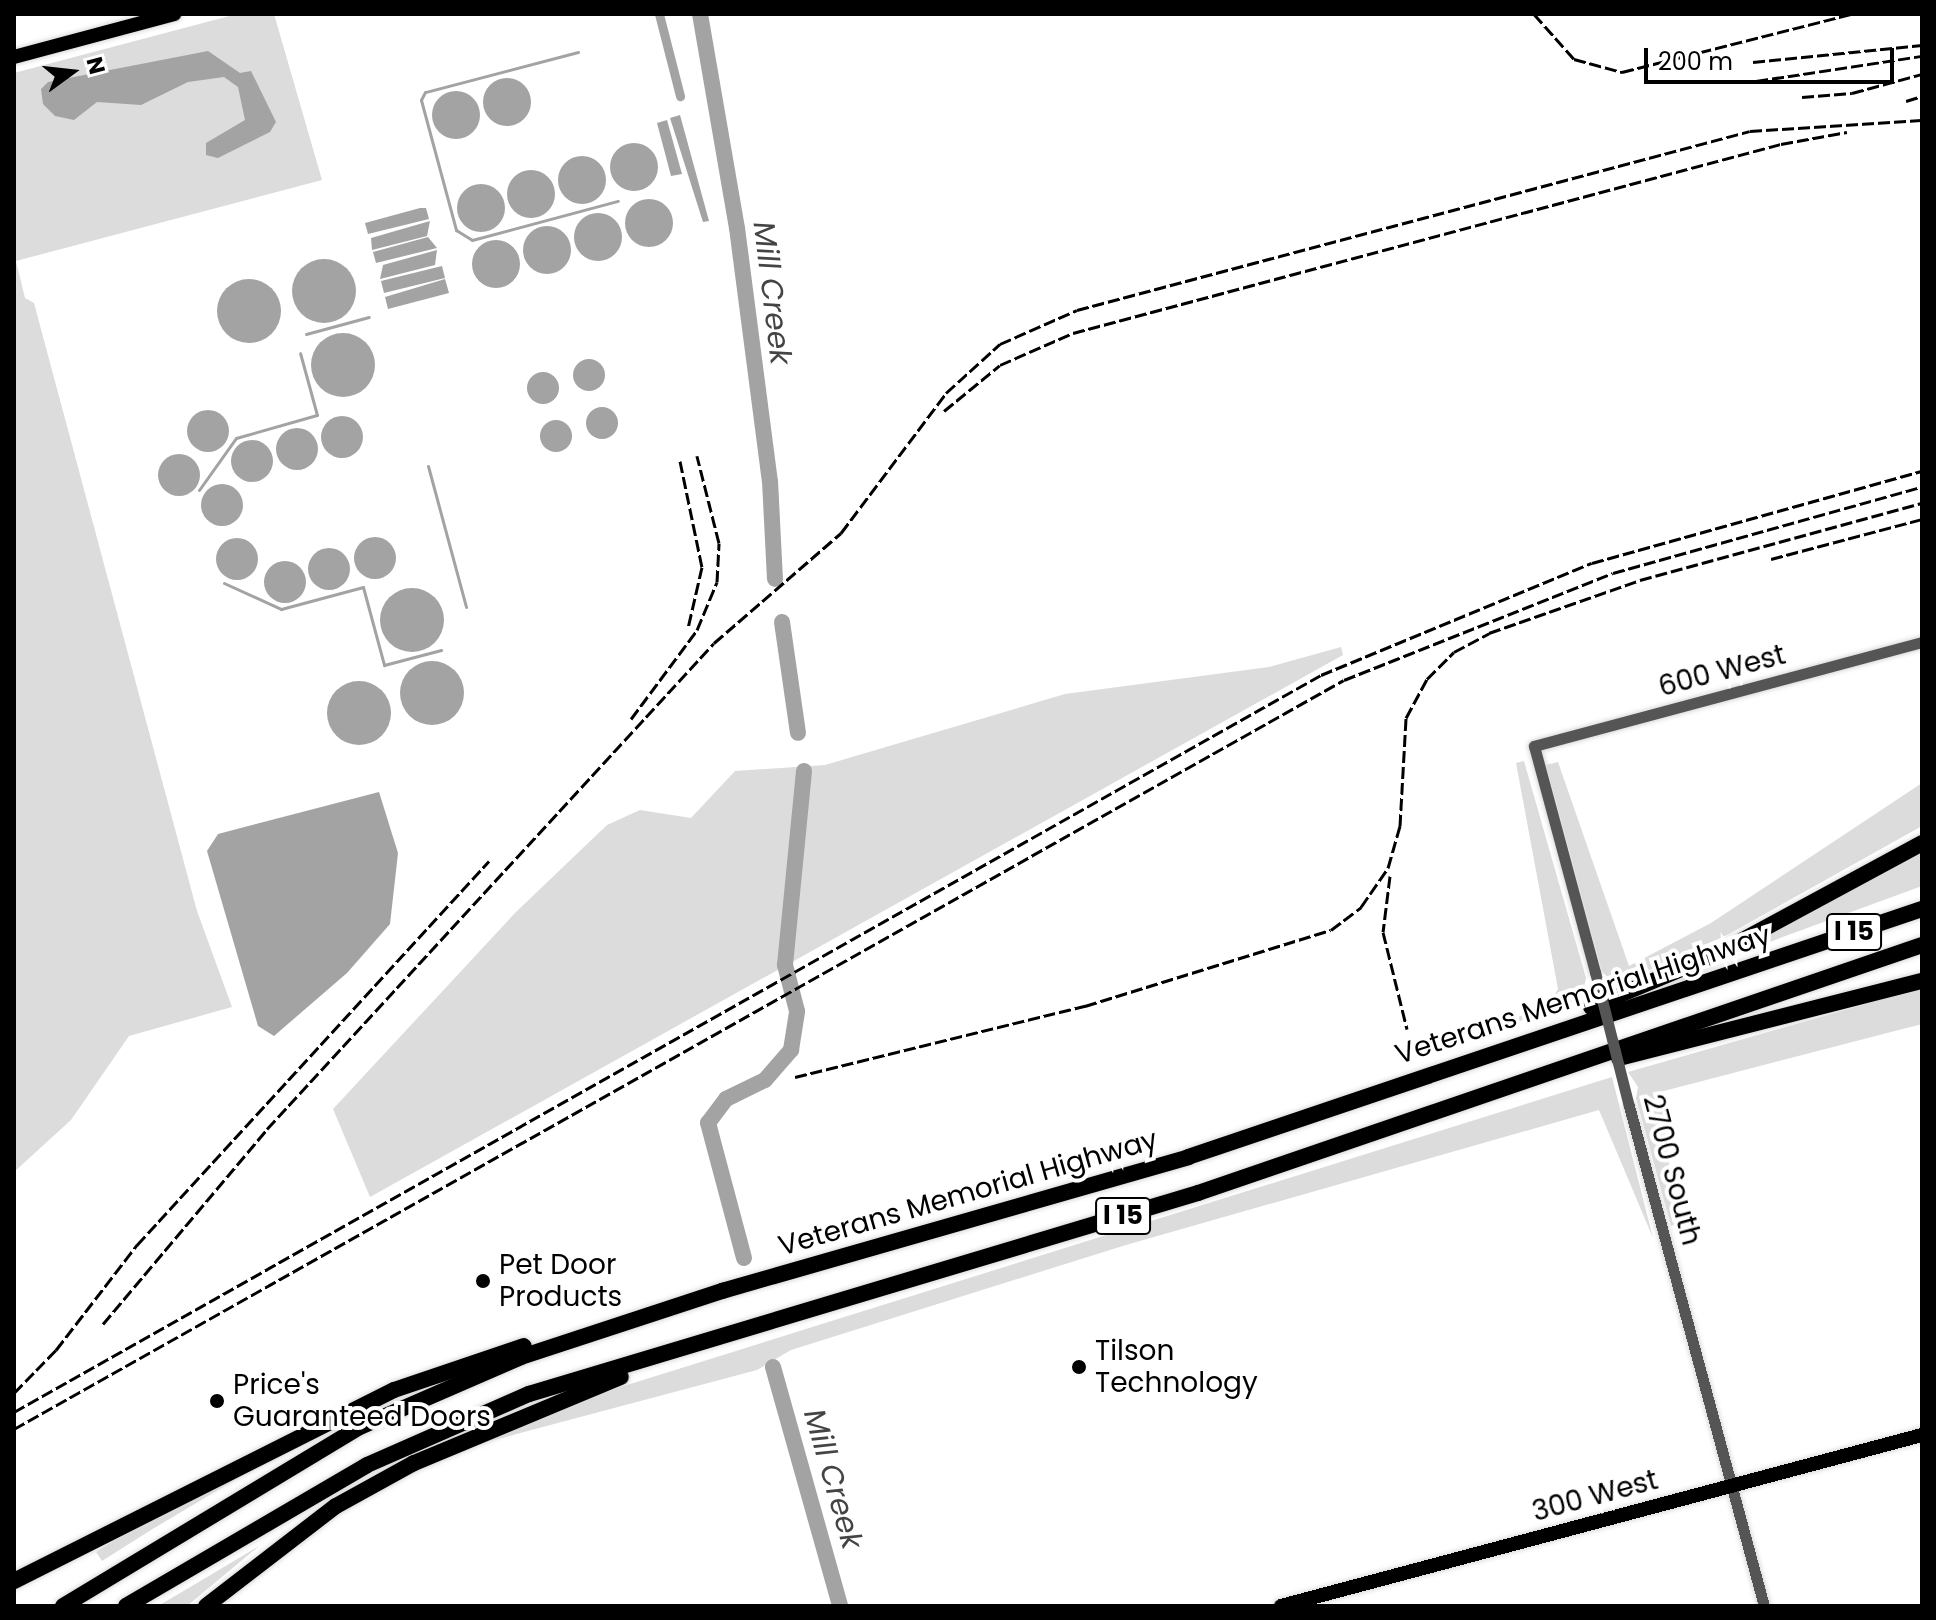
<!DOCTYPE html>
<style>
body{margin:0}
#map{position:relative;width:1936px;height:1620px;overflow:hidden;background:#fff;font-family:Poppins,sans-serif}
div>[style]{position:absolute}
.green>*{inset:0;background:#dcdcdc}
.water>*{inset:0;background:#a3a3a3}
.round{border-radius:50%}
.stream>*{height:3px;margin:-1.5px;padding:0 1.5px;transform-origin:1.5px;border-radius:1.5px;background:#a3a3a3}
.canal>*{height:9px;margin:-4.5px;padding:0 4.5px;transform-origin:4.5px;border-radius:4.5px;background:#a3a3a3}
.river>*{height:16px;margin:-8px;padding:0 8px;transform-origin:8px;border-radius:8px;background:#a3a3a3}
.roads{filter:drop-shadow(0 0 2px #dbdbdb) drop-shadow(0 0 2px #dbdbdb)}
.minor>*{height:11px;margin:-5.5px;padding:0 5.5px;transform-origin:5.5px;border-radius:5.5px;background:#555}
.major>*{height:14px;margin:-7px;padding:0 7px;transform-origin:7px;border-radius:7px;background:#000}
.highway>*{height:16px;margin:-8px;padding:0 8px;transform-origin:8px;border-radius:8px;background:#000}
.rail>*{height:3px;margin-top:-1.5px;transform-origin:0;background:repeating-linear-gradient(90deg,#000 0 12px,transparent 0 16px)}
.minor-bridge>*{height:11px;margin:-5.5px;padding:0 5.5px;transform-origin:5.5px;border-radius:5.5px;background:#555}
.dots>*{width:22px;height:22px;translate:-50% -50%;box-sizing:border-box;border:4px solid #fff;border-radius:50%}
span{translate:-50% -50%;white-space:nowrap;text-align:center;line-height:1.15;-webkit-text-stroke:8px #fff;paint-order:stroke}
.shield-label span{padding:2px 6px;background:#fff;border:2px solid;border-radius:6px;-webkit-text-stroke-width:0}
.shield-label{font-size:26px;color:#000;font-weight:700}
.street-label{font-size:28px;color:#000}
.poi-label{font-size:28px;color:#000}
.left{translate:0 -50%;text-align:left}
.water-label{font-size:30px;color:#444;font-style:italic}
.frame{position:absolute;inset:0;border:16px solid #000;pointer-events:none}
.north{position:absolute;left:32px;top:32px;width:80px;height:80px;-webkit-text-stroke:6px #fff;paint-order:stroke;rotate:75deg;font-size:22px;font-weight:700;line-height:32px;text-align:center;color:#000}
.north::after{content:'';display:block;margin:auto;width:28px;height:36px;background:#000;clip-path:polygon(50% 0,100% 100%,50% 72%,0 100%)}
.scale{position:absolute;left:1644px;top:48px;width:250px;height:36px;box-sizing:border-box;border:4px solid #000;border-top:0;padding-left:10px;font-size:24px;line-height:28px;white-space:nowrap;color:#000;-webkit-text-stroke:6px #fff;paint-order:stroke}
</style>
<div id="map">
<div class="green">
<div style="clip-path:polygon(237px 14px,274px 14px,322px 180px,16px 261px,25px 298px,34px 303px,197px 911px,232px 1007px,129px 1036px,71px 1120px,14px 1172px,14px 73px)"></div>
<div style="clip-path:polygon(1341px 647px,1343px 655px,370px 1197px,333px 1109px,516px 912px,607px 825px,640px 810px,691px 818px,735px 771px,825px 765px,1065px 694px,1269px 667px)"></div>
<div style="clip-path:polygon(1524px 761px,1586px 978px,1583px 991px,1590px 996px,1452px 1045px,1549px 1004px,1558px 989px,1516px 763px)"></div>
<div style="clip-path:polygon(1558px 762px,1629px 966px,1711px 923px,1922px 783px,1922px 826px,1729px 934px,1607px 989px,1610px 980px,1602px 971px,1546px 765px)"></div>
<div style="clip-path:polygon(1922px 851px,1922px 886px,1715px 962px)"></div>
<div style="clip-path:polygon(1922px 988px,1922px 1024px,1660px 1092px,1677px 1224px,1671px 1226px,1636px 1098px,1638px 1087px,1628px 1072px)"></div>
<div style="clip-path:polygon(1612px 1077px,1653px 1238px,1599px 1110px,1126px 1245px,791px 1350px,757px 1370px,479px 1444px,595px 1395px)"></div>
<div style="clip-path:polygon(258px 1466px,151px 1530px,102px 1561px,96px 1552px,116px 1539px)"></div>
<div style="clip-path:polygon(259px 1546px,187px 1606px,158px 1606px,197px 1583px)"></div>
</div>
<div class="water">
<div style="clip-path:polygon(208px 51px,240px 73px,251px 71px,276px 122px,270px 132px,218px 158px,206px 155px,206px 143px,245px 120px,238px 87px,224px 77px,188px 82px,141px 105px,97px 102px,74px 120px,55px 116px,43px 104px,41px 89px,48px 82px)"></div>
<div class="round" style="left:483px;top:78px;width:48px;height:48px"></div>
<div class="round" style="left:432px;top:91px;width:48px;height:48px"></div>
<div style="clip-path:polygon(680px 115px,709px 221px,703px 222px,670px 118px)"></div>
<div style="clip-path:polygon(667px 120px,682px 174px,671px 176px,657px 123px)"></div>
<div class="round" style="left:610px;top:143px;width:48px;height:48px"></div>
<div class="round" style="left:558px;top:156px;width:48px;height:48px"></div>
<div class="round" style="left:507px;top:170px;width:48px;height:48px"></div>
<div class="round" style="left:457px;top:184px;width:48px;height:48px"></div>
<div class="round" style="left:625px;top:199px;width:48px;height:48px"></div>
<div style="clip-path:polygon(420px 208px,426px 208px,429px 219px,368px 234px,365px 223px)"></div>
<div class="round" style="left:574px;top:213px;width:48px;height:48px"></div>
<div style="clip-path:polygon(430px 221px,427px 236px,372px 250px,371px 238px)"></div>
<div class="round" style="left:523px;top:226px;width:48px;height:48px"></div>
<div style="clip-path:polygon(428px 237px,437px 248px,376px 263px,373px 252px)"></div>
<div class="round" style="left:472px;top:240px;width:48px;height:48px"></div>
<div style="clip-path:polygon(437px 250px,435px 265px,380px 279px,383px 265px)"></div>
<div class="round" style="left:292px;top:259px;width:64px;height:64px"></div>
<div style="clip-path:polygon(442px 266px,445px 278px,384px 293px,381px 281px)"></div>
<div class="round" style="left:217px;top:279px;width:64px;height:64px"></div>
<div style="clip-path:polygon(445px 279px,449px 293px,388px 309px,385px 297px)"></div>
<div class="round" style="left:311px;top:333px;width:64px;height:64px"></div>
<div class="round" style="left:573px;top:359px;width:32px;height:32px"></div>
<div class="round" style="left:527px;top:372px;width:32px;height:32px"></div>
<div class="round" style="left:586px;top:407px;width:32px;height:32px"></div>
<div class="round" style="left:187px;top:410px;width:42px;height:42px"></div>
<div class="round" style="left:321px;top:416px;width:42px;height:42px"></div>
<div class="round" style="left:540px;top:420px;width:32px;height:32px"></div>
<div class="round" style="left:276px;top:428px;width:42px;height:42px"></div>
<div class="round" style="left:231px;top:440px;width:42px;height:42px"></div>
<div class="round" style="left:158px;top:454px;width:42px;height:42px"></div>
<div class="round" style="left:201px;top:484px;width:42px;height:42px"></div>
<div class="round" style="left:354px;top:537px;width:42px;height:42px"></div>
<div class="round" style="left:216px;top:538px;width:42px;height:42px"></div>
<div class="round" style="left:308px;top:548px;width:42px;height:42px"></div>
<div class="round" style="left:264px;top:561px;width:42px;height:42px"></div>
<div class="round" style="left:380px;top:588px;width:64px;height:64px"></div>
<div class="round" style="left:400px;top:661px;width:64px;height:64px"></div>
<div class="round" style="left:327px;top:681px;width:64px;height:64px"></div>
<div style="clip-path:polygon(379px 792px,398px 853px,390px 924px,347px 973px,274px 1036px,258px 1026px,207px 851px,218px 834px)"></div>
</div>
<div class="stream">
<div style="left:578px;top:52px;width:158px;rotate:165.3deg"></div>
<div style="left:425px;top:92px;width:9px;rotate:117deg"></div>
<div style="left:421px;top:100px;width:135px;rotate:74.9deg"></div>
<div style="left:456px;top:230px;width:19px;rotate:32deg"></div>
<div style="left:472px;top:240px;width:151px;rotate:-15deg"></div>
<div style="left:306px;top:334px;width:65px;rotate:-15.1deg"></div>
<div style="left:428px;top:466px;width:146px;rotate:74.9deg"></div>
<div style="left:199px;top:490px;width:64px;rotate:-54.6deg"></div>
<div style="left:236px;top:438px;width:84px;rotate:-15.9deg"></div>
<div style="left:317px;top:415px;width:64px;rotate:-105.3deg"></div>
<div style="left:224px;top:583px;width:63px;rotate:24.5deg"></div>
<div style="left:281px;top:609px;width:85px;rotate:-15deg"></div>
<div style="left:363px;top:587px;width:81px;rotate:74.9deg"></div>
<div style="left:384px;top:665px;width:59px;rotate:-14.7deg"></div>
</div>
<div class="canal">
<div style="left:659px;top:14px;width:85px;rotate:75.6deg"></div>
</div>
<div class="river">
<div style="left:700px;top:14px;width:217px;rotate:80.2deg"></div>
<div style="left:737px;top:228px;width:255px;rotate:82.6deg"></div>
<div style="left:770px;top:481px;width:98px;rotate:87.1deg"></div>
<div style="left:782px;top:622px;width:112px;rotate:81.8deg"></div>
<div style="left:744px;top:1258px;width:140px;rotate:-104.9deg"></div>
<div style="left:708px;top:1123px;width:30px;rotate:-53deg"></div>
<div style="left:726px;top:1099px;width:43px;rotate:-26deg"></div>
<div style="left:765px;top:1080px;width:40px;rotate:-49deg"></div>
<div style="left:791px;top:1050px;width:39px;rotate:-81deg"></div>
<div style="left:797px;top:1011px;width:48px;rotate:-104.6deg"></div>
<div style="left:785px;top:965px;width:195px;rotate:-84.4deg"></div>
<div style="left:773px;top:1367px;width:248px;rotate:74.3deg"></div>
</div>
<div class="roads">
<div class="minor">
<div style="left:1595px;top:972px;width:234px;rotate:-105.1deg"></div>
<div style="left:1534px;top:746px;width:402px;rotate:-15deg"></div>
<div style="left:1629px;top:1106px;width:518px;rotate:74.89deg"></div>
</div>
<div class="major">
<div style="left:14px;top:57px;width:166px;rotate:-15deg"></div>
<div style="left:1281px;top:1606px;width:663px;rotate:-14.94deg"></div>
</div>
<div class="highway">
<div style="left:1591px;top:1007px;width:137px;rotate:-22.8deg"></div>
<div style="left:1717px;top:954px;width:233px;rotate:-28.4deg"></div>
<div style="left:1619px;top:1058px;width:313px;rotate:-14.3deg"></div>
<div style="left:14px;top:1581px;width:425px;rotate:-26.7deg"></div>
<div style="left:394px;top:1390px;width:137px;rotate:-18.7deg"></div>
<div style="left:63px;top:1606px;width:347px;rotate:-31.1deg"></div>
<div style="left:360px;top:1427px;width:176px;rotate:-23.5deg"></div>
<div style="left:521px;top:1357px;width:212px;rotate:-18.2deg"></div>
<div style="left:722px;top:1291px;width:485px;rotate:-16deg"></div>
<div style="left:1188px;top:1157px;width:775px;rotate:-18.67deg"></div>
<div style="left:126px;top:1606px;width:279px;rotate:-30.3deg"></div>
<div style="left:367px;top:1465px;width:177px;rotate:-23.7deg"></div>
<div style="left:529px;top:1394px;width:699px;rotate:-16.72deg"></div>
<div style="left:1198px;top:1193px;width:765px;rotate:-18.91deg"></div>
<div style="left:206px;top:1606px;width:164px;rotate:-37.6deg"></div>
<div style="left:336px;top:1506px;width:89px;rotate:-28.9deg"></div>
<div style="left:414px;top:1463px;width:224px;rotate:-22.6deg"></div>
</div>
</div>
<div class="rail">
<div style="left:1534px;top:14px;width:60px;rotate:48.4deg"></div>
<div style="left:1574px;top:59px;width:50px;rotate:15.2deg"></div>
<div style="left:1622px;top:72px;width:237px;rotate:-14.2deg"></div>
<div style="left:1753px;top:62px;width:170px;rotate:-5.7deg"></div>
<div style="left:1756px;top:81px;width:168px;rotate:-8.6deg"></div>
<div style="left:1802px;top:97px;width:50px;rotate:-4.6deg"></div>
<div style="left:1852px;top:93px;width:73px;rotate:-15.2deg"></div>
<div style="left:1906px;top:101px;width:17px;rotate:-17deg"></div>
<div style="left:944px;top:411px;width:72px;rotate:-39.4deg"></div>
<div style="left:1000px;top:365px;width:80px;rotate:-23.7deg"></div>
<div style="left:1073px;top:333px;width:733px;rotate:-14.95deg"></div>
<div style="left:1781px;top:144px;width:67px;rotate:-10.3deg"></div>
<div style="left:680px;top:461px;width:108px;rotate:78.3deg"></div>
<div style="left:702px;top:567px;width:63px;rotate:102.9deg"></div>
<div style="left:1771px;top:559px;width:156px;rotate:-14.8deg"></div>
<div style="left:631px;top:719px;width:111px;rotate:-53.4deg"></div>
<div style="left:697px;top:630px;width:52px;rotate:-67.4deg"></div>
<div style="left:717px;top:582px;width:39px;rotate:-87deg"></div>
<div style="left:719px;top:543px;width:90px;rotate:-104.2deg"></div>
<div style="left:1390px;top:876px;width:56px;rotate:97.1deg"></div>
<div style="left:1383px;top:932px;width:100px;rotate:76.1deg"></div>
<div style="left:795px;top:1077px;width:299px;rotate:-13.8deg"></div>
<div style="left:1085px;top:1006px;width:257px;rotate:-17.2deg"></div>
<div style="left:1331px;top:930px;width:38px;rotate:-37deg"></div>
<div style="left:1361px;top:907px;width:47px;rotate:-55.3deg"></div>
<div style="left:1388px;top:868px;width:44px;rotate:-74.1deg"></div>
<div style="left:1400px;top:826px;width:108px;rotate:-86.8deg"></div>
<div style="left:1406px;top:718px;width:44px;rotate:-61.7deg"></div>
<div style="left:1427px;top:679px;width:38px;rotate:-45deg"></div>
<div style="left:1454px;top:652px;width:40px;rotate:-28deg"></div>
<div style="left:1489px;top:633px;width:160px;rotate:-19.3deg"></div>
<div style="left:1640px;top:580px;width:292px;rotate:-15.3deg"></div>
<div style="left:103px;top:1324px;width:255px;rotate:-49.9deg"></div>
<div style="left:267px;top:1129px;width:660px;rotate:-47.39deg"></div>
<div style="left:714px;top:643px;width:168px;rotate:-40.9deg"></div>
<div style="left:841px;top:533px;width:175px;rotate:-53.1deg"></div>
<div style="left:946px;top:393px;width:73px;rotate:-42.2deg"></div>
<div style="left:1000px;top:344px;width:84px;rotate:-23.8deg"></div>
<div style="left:1077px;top:310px;width:696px;rotate:-14.89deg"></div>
<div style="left:1750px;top:131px;width:172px;rotate:-3.7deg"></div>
<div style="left:14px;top:1393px;width:60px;rotate:-45.7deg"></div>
<div style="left:56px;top:1350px;width:133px;rotate:-52.4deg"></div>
<div style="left:137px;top:1245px;width:521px;rotate:-47.49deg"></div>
<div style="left:14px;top:1412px;width:1500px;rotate:-29.42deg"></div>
<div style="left:1321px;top:675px;width:293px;rotate:-22.5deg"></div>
<div style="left:1592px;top:563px;width:343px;rotate:-15.6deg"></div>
<div style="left:14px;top:1429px;width:1526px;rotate:-29.39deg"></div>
<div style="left:1344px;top:680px;width:289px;rotate:-21.7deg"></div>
<div style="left:1613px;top:573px;width:321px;rotate:-15.6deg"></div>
</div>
<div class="minor-bridge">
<div style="left:1595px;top:972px;width:138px;rotate:75.8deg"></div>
</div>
<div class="dots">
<div style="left:483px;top:1281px;background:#000"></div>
<div style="left:1079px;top:1367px;background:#000"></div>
<div style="left:217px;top:1401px;background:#000"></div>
</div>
<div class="shield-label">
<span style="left:1854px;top:932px">I 15</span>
<span style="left:1123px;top:1216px">I 15</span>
</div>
<div class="street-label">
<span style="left:1722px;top:671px;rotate:-15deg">600 West</span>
<span style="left:1583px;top:995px;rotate:-18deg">Veterans Memorial Highway</span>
<span style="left:1672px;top:1170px;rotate:75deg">2700 South</span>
<span style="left:968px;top:1193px;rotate:-16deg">Veterans Memorial Highway</span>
<span style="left:1595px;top:1496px;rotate:-15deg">300 West</span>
</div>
<div class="poi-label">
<span class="left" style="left:499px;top:1281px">Pet Door<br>Products</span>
<span class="left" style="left:1095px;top:1367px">Tilson<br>Technology</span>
<span class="left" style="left:233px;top:1401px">Price's<br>Guaranteed Doors</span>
</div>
<div class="water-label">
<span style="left:772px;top:293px;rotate:83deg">Mill Creek</span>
<span style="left:833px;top:1479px;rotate:74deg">Mill Creek</span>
</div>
<div class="frame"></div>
<div class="north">N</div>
<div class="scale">200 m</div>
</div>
